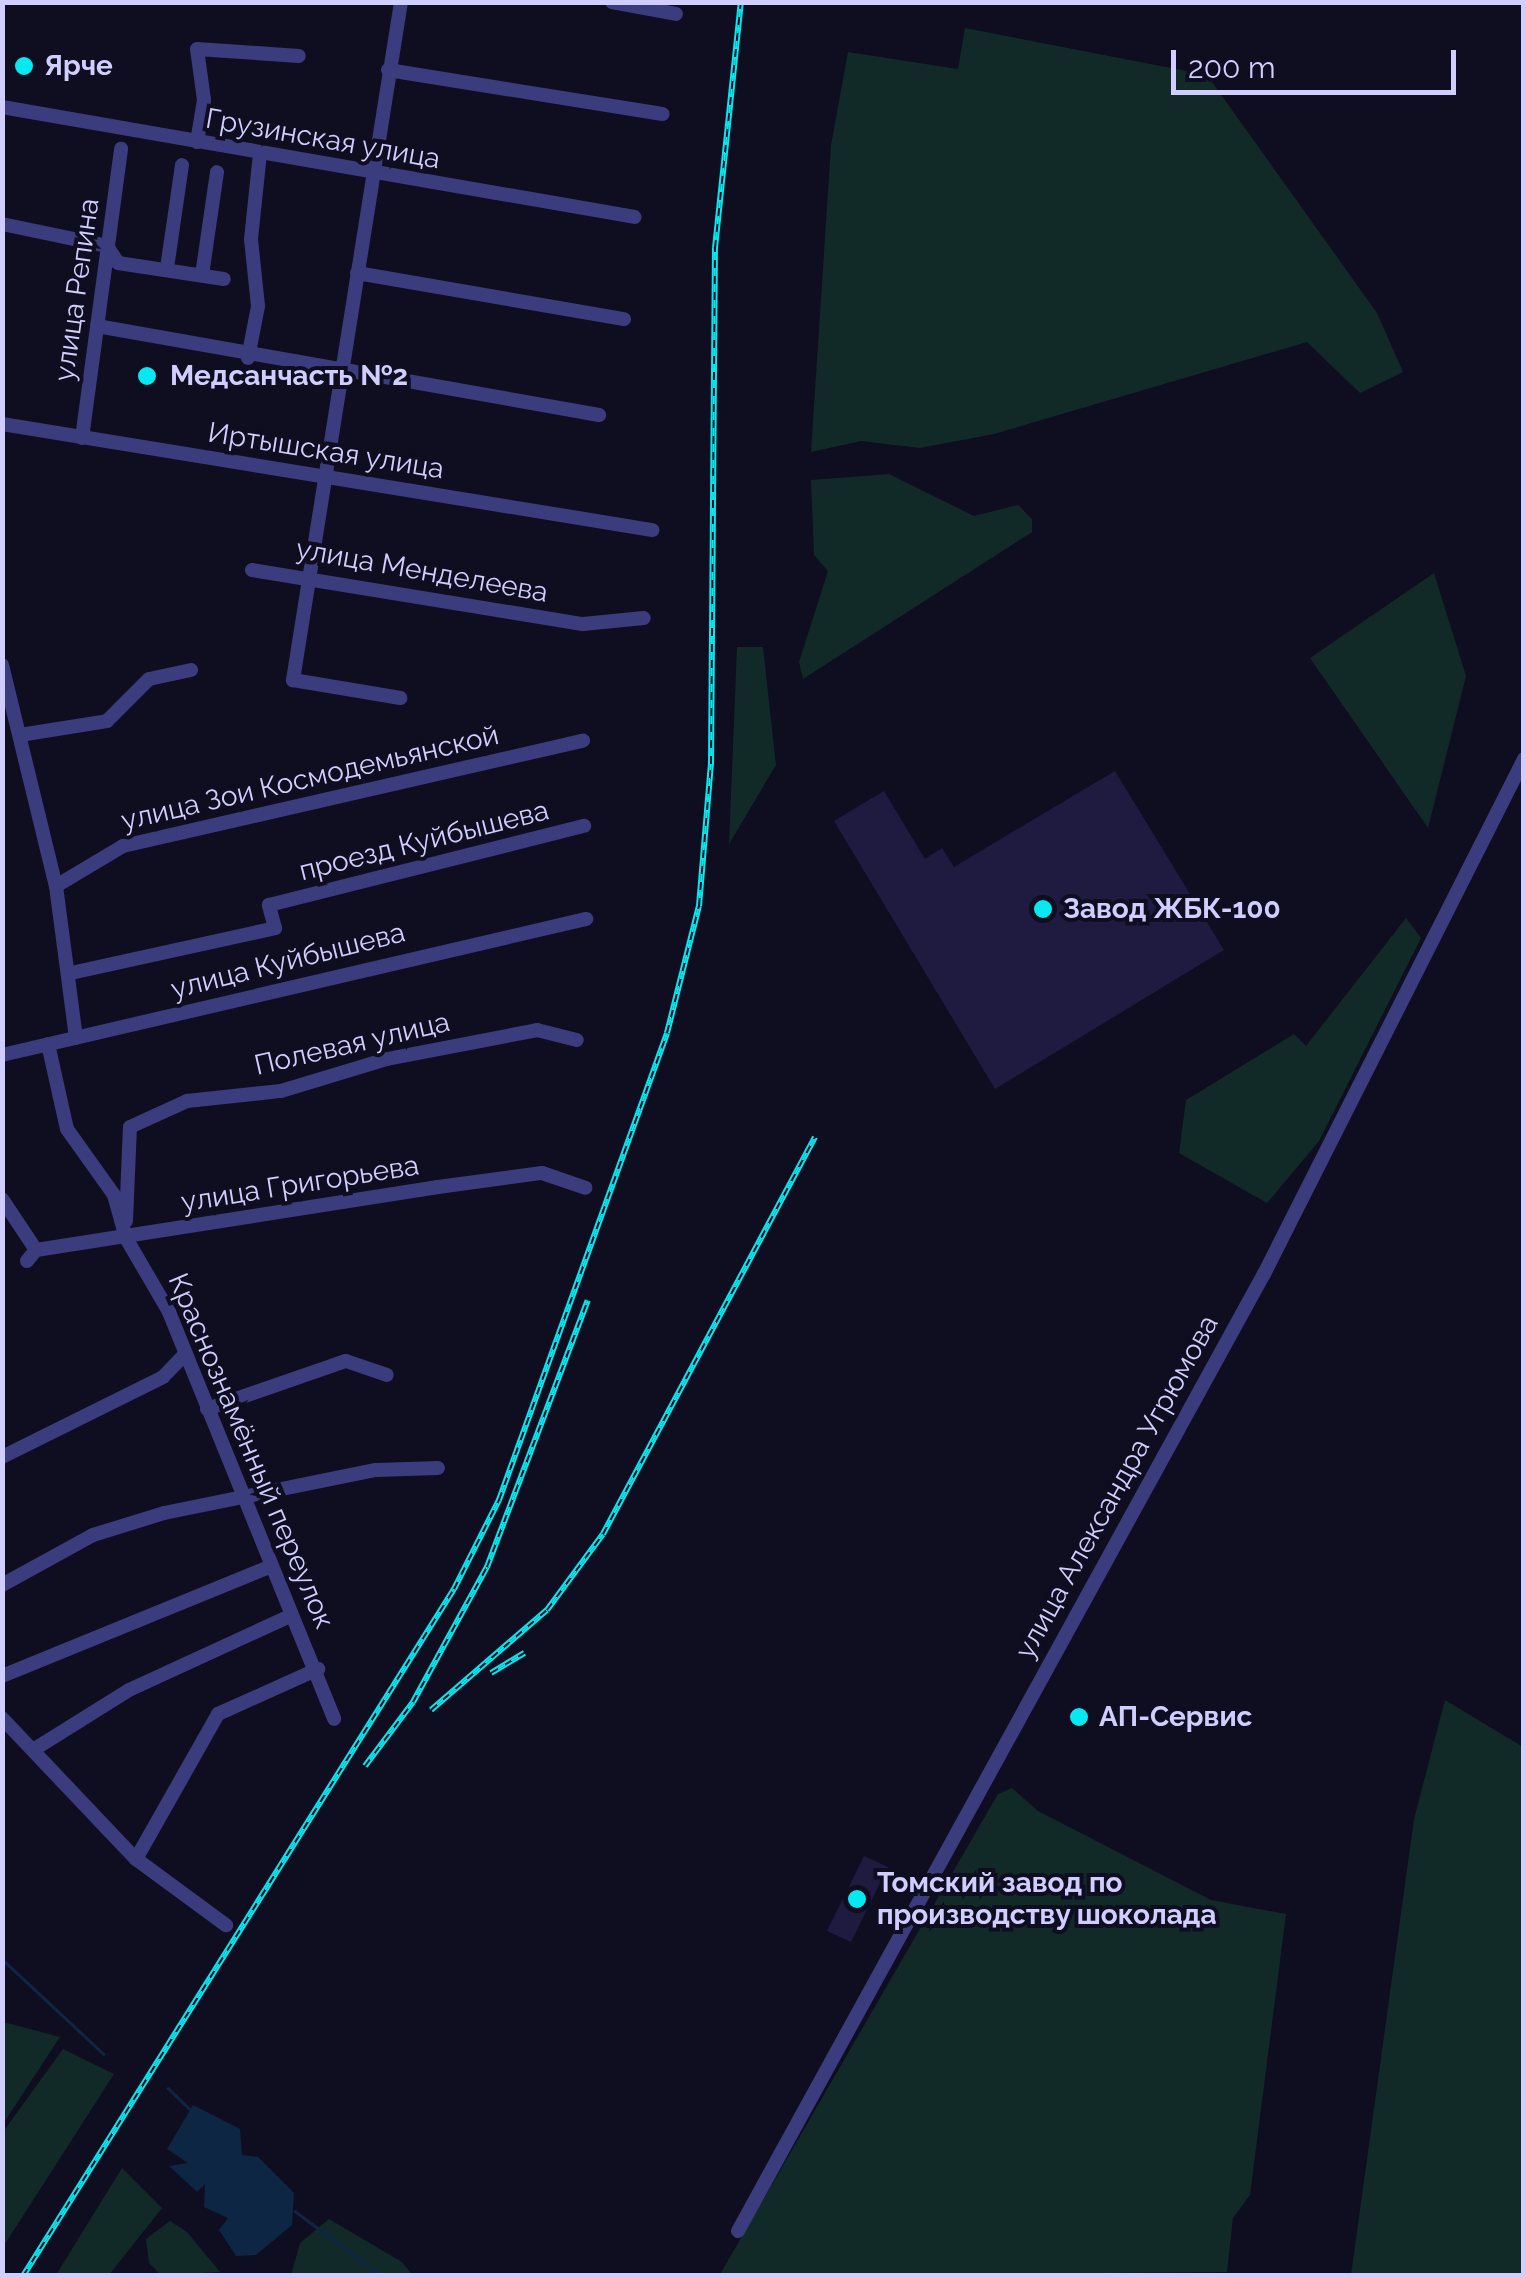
<!DOCTYPE html>
<meta charset="utf-8">
<style>
body{margin:0}
#map{position:relative;width:1526px;height:2278px;overflow:hidden;background:#0f0d20;font-family:Raleway,sans-serif}
div>[style]{position:absolute}
.green>*{inset:0;background:#112a27}
.water>*{inset:0;background:#0d2644}
.stream>*{height:2.5px;margin:-1.25px;padding:0 1.25px;transform-origin:1.25px;border-radius:1.25px;background:#0d2644}
.building>*{inset:0;background:#1f1a40}
.minor>*{height:14px;margin:-7px;padding:0 7px;transform-origin:7px;border-radius:7px;background:#3a3c7e}
.rail>*{height:6px;margin-top:-3px;transform-origin:0;background:repeating-linear-gradient(90deg,#0f0d20 0 8px,#07e9f1 0 16px);box-sizing:border-box;border-block:2px solid #07e9f1}
.dots>*{width:28px;height:28px;translate:-50% -50%;box-sizing:border-box;border:5px solid #0f0d20;border-radius:50%}
span{translate:-50% -50%;white-space:nowrap;text-align:center;line-height:1.15;-webkit-text-stroke:8px #0f0d20;paint-order:stroke}
.poi-label{font-size:28px;color:#d0cefe;font-weight:700}
.left{translate:0 -50%;text-align:left}
.street-label{font-size:28px;color:#d0cefe}
.frame{position:absolute;inset:0;border:5px solid #d0cefe;pointer-events:none}
.scale{position:absolute;left:1171px;top:50px;width:285px;height:45px;box-sizing:border-box;border:5px solid #d0cefe;border-top:0;padding-left:12px;font-size:30px;line-height:35px;white-space:nowrap;color:#d0cefe;-webkit-text-stroke:8px #0f0d20;paint-order:stroke}
</style>
<div id="map">
<div class="green">
<div style="clip-path:polygon(965px 28px,1207px 75px,1377px 313px,1403px 372px,1360px 393px,1307px 342px,994px 434px,920px 448px,861px 441px,811px 452px,831px 145px,848px 52px,958px 69px)"></div>
<div style="clip-path:polygon(889px 474px,974px 516px,1018px 505px,1032px 519px,1032px 532px,803px 679px,799px 662px,828px 571px,814px 555px,811px 480px)"></div>
<div style="clip-path:polygon(1434px 573px,1466px 676px,1428px 828px,1310px 658px)"></div>
<div style="clip-path:polygon(737px 647px,763px 647px,776px 765px,729px 844px)"></div>
<div style="clip-path:polygon(1406px 918px,1421px 938px,1319px 1141px,1267px 1203px,1179px 1153px,1186px 1100px,1294px 1034px,1306px 1046px)"></div>
<div style="clip-path:polygon(1445px 1700px,1523px 1747px,1523px 2275px,1351px 2275px,1414px 1819px)"></div>
<div style="clip-path:polygon(1012px 1788px,1038px 1811px,1211px 1900px,1286px 1914px,1250px 2195px,1233px 2218px,1227px 2272px,719px 2276px,998px 1794px)"></div>
<div style="clip-path:polygon(3px 2022px,60px 2037px,3px 2124px,2px 2022px)"></div>
<div style="clip-path:polygon(63px 2049px,114px 2074px,3px 2247px,3px 2132px)"></div>
<div style="clip-path:polygon(122px 2168px,162px 2208px,109px 2275px,56px 2275px)"></div>
<div style="clip-path:polygon(329px 2219px,402px 2262px,412px 2275px,291px 2275px,300px 2243px)"></div>
<div style="clip-path:polygon(170px 2221px,187px 2232px,220px 2272px,161px 2275px,149px 2263px,146px 2239px)"></div>
</div>
<div class="water">
<div style="clip-path:polygon(193px 2105px,240px 2129px,242px 2155px,258px 2157px,294px 2193px,292px 2225px,256px 2255px,236px 2256px,219px 2230px,228px 2218px,204px 2207px,205px 2184px,197px 2192px,169px 2166px,188px 2163px,167px 2149px)"></div>
</div>
<div class="stream">
<div style="left:2px;top:1959px;width:139px;rotate:43deg"></div>
<div style="left:168px;top:2088px;width:29px;rotate:44deg"></div>
<div style="left:295px;top:2211px;width:109px;rotate:36.8deg"></div>
</div>
<div class="building">
<div style="clip-path:polygon(1115px 771px,1224px 950px,995px 1089px,834px 821px,884px 791px,925px 859px,942px 848px,954px 867px)"></div>
<div style="clip-path:polygon(864px 1856px,888px 1867px,851px 1942px,827px 1931px)"></div>
</div>
<div class="minor">
<div style="left:401px;top:2px;width:687px;rotate:99.05deg"></div>
<div style="left:293px;top:680px;width:109px;rotate:9.5deg"></div>
<div style="left:612px;top:2px;width:65px;rotate:10.6deg"></div>
<div style="left:388px;top:70px;width:278px;rotate:9.1deg"></div>
<div style="left:2px;top:107px;width:642px;rotate:9.86deg"></div>
<div style="left:197px;top:142px;width:43px;rotate:-80.5deg"></div>
<div style="left:204px;top:100px;width:51px;rotate:-97.8deg"></div>
<div style="left:197px;top:49px;width:102px;rotate:3.9deg"></div>
<div style="left:2px;top:224px;width:107px;rotate:11.8deg"></div>
<div style="left:107px;top:246px;width:20px;rotate:57deg"></div>
<div style="left:118px;top:263px;width:107px;rotate:8.6deg"></div>
<div style="left:167px;top:268px;width:104px;rotate:-81.7deg"></div>
<div style="left:357px;top:273px;width:271px;rotate:9.8deg"></div>
<div style="left:202px;top:275px;width:104px;rotate:-81.7deg"></div>
<div style="left:97px;top:326px;width:510px;rotate:10.05deg"></div>
<div style="left:248px;top:358px;width:53px;rotate:-79.1deg"></div>
<div style="left:258px;top:306px;width:67px;rotate:-96deg"></div>
<div style="left:251px;top:239px;width:86px;rotate:-84deg"></div>
<div style="left:2px;top:424px;width:659px;rotate:9.26deg"></div>
<div style="left:82px;top:438px;width:292px;rotate:-82.3deg"></div>
<div style="left:252px;top:570px;width:335px;rotate:9.3deg"></div>
<div style="left:583px;top:624px;width:61px;rotate:-5.6deg"></div>
<div style="left:2px;top:665px;width:228px;rotate:76.3deg"></div>
<div style="left:56px;top:886px;width:153px;rotate:82.5deg"></div>
<div style="left:20px;top:735px;width:88px;rotate:-9.1deg"></div>
<div style="left:107px;top:721px;width:59px;rotate:-45deg"></div>
<div style="left:149px;top:679px;width:43px;rotate:-12.1deg"></div>
<div style="left:56px;top:886px;width:78px;rotate:-30.8deg"></div>
<div style="left:123px;top:846px;width:472px;rotate:-12.9deg"></div>
<div style="left:71px;top:973px;width:209px;rotate:-12.4deg"></div>
<div style="left:275px;top:928px;width:24px;rotate:-105deg"></div>
<div style="left:269px;top:905px;width:325px;rotate:-14.1deg"></div>
<div style="left:48px;top:1044px;width:87px;rotate:77.4deg"></div>
<div style="left:67px;top:1129px;width:81px;rotate:54.5deg"></div>
<div style="left:114px;top:1195px;width:45px;rotate:74.4deg"></div>
<div style="left:126px;top:1238px;width:86px;rotate:59.8deg"></div>
<div style="left:169px;top:1312px;width:439px;rotate:67.9deg"></div>
<div style="left:2px;top:1055px;width:600px;rotate:-13.11deg"></div>
<div style="left:2px;top:1199px;width:61px;rotate:56.3deg"></div>
<div style="left:126px;top:1221px;width:94px;rotate:-87.6deg"></div>
<div style="left:130px;top:1127px;width:63px;rotate:-24.5deg"></div>
<div style="left:187px;top:1101px;width:95px;rotate:-6.1deg"></div>
<div style="left:281px;top:1091px;width:111px;rotate:-16.8deg"></div>
<div style="left:387px;top:1059px;width:153px;rotate:-10.9deg"></div>
<div style="left:537px;top:1030px;width:41px;rotate:14deg"></div>
<div style="left:27px;top:1261px;width:14px;rotate:-51deg"></div>
<div style="left:36px;top:1250px;width:407px;rotate:-8.9deg"></div>
<div style="left:438px;top:1187px;width:105px;rotate:-7.7deg"></div>
<div style="left:542px;top:1173px;width:46px;rotate:18.8deg"></div>
<div style="left:207px;top:1409px;width:147px;rotate:-19.1deg"></div>
<div style="left:346px;top:1361px;width:43px;rotate:18.9deg"></div>
<div style="left:2px;top:1457px;width:180px;rotate:-26.4deg"></div>
<div style="left:163px;top:1377px;width:29px;rotate:-46deg"></div>
<div style="left:2px;top:1585px;width:104px;rotate:-28.8deg"></div>
<div style="left:93px;top:1535px;width:74px;rotate:-17.2deg"></div>
<div style="left:164px;top:1513px;width:216px;rotate:-11.5deg"></div>
<div style="left:376px;top:1470px;width:62px;rotate:-1.8deg"></div>
<div style="left:2px;top:1676px;width:288px;rotate:-22.2deg"></div>
<div style="left:2px;top:1718px;width:195px;rotate:46.5deg"></div>
<div style="left:136px;top:1859px;width:112px;rotate:36.3deg"></div>
<div style="left:33px;top:1750px;width:113px;rotate:-32deg"></div>
<div style="left:129px;top:1690px;width:177px;rotate:-24.7deg"></div>
<div style="left:136px;top:1859px;width:167px;rotate:-60.5deg"></div>
<div style="left:218px;top:1714px;width:110px;rotate:-24.2deg"></div>
<div style="left:738px;top:2231px;width:1092px;rotate:-61.21deg"></div>
<div style="left:1264px;top:1274px;width:577px;rotate:-63.21deg"></div>
</div>
<div class="rail">
<div style="left:491px;top:1673px;width:39px;rotate:-31deg"></div>
<div style="left:431px;top:1710px;width:153px;rotate:-40.8deg"></div>
<div style="left:547px;top:1610px;width:94px;rotate:-53.6deg"></div>
<div style="left:603px;top:1534px;width:450px;rotate:-61.9deg"></div>
<div style="left:365px;top:1766px;width:80px;rotate:-53.1deg"></div>
<div style="left:413px;top:1702px;width:154px;rotate:-61.3deg"></div>
<div style="left:487px;top:1567px;width:285px;rotate:-69.3deg"></div>
<div style="left:23px;top:2276px;width:811px;rotate:-57.9deg"></div>
<div style="left:454px;top:1589px;width:100px;rotate:-63.2deg"></div>
<div style="left:499px;top:1500px;width:496px;rotate:-70.2deg"></div>
<div style="left:667px;top:1033px;width:131px;rotate:-75.9deg"></div>
<div style="left:699px;top:906px;width:143px;rotate:-85.2deg"></div>
<div style="left:711px;top:764px;width:516px;rotate:-89.56deg"></div>
<div style="left:715px;top:248px;width:247px;rotate:-84deg"></div>
</div>
<div class="dots">
<div style="left:24px;top:66px;background:#07e9f1"></div>
<div style="left:147px;top:376px;background:#07e9f1"></div>
<div style="left:1043px;top:909px;background:#07e9f1"></div>
<div style="left:1079px;top:1717px;background:#07e9f1"></div>
<div style="left:857px;top:1899px;background:#07e9f1"></div>
</div>
<div class="poi-label">
<span class="left" style="left:44px;top:66px">Ярче</span>
<span class="left" style="left:170px;top:376px">Медсанчасть №2</span>
<span class="left" style="left:1063px;top:909px">Завод ЖБК-100</span>
<span class="left" style="left:1099px;top:1717px">АП-Сервис</span>
<span class="left" style="left:877px;top:1899px">Томский завод по<br>производству шоколада</span>
</div>
<div class="street-label">
<span style="left:323px;top:139px;rotate:10deg">Грузинская улица</span>
<span style="left:77px;top:290px;rotate:-82deg">улица Репина</span>
<span style="left:326px;top:451px;rotate:9deg">Иртышская улица</span>
<span style="left:422px;top:571px;rotate:10deg">улица Менделеева</span>
<span style="left:310px;top:778px;rotate:-13deg">улица Зои Космодемьянской</span>
<span style="left:424px;top:841px;rotate:-14deg">проезд Куйбышева</span>
<span style="left:288px;top:961px;rotate:-14deg">улица Куйбышева</span>
<span style="left:352px;top:1044px;rotate:-13deg">Полевая улица</span>
<span style="left:300px;top:1184px;rotate:-9deg">улица Григорьева</span>
<span style="left:251px;top:1451px;rotate:67deg">Краснознамённый переулок</span>
<span style="left:1117px;top:1487px;rotate:-61deg">улица Александра Угрюмова</span>
</div>
<div class="frame"></div>
<div class="scale">200 m</div>
</div>
